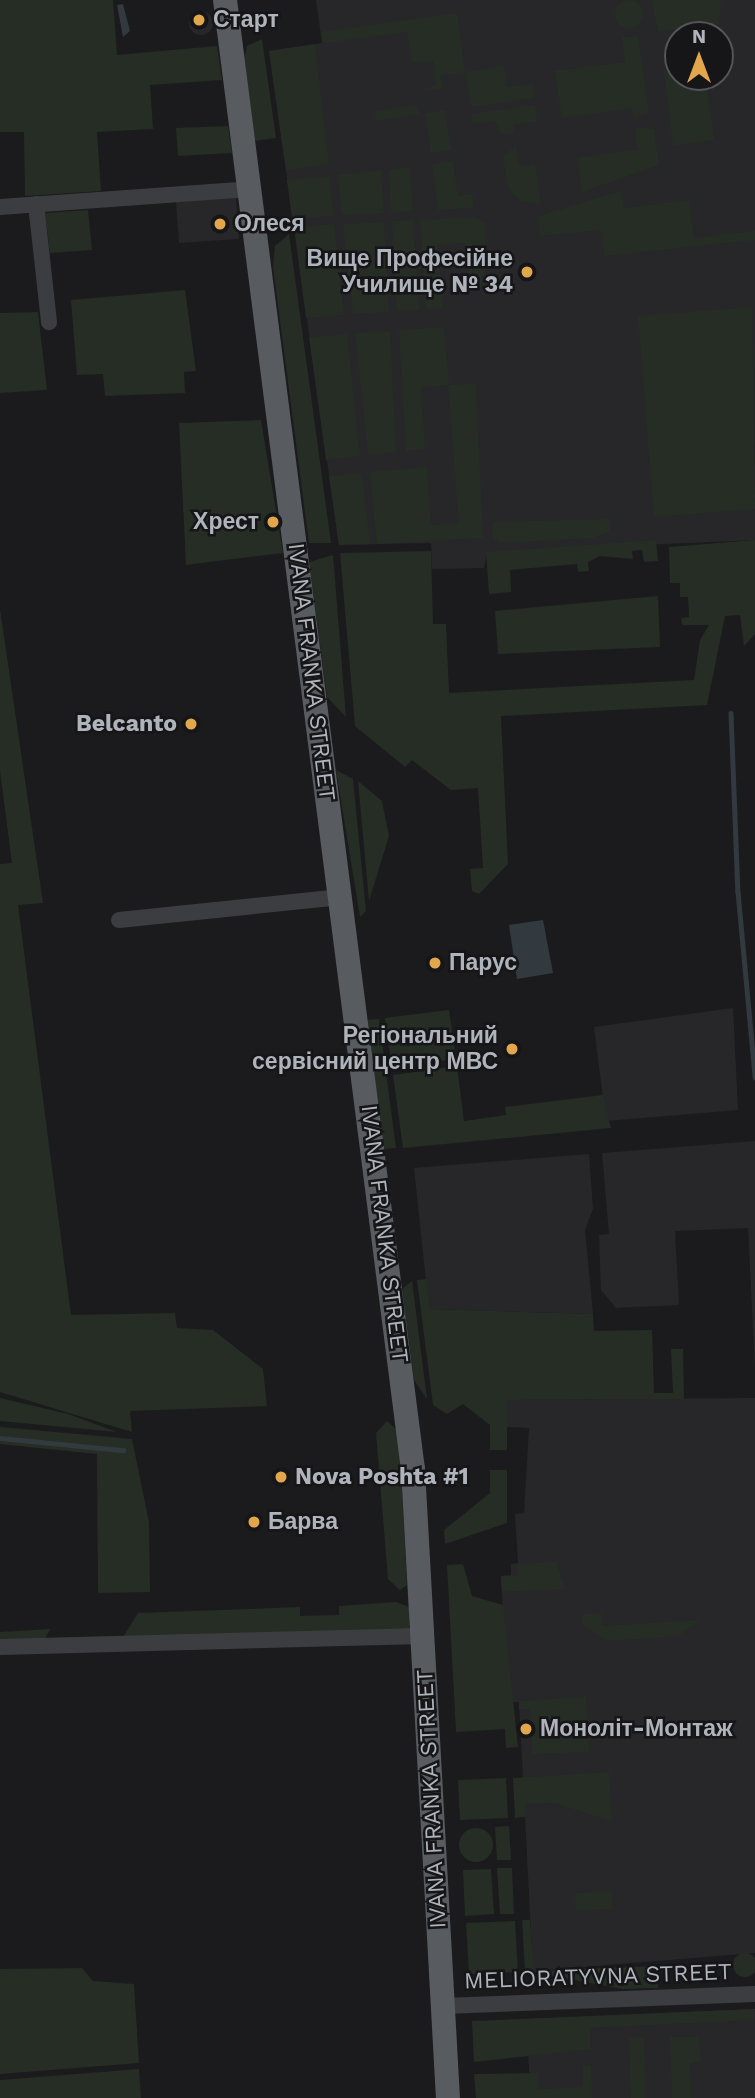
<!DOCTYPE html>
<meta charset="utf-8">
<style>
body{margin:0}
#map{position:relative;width:755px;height:2098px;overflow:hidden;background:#1b1b1d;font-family:"Work Sans",sans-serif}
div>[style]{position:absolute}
.built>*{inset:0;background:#27272a}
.round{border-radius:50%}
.green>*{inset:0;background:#252d25}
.water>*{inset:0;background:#323a40}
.stream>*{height:4.5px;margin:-2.25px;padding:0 2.25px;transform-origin:2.25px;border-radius:2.25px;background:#323a40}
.minor>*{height:16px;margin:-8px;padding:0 8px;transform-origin:8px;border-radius:8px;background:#3c3d41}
.primary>*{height:24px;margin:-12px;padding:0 12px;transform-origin:12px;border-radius:12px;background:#585b60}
.dots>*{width:19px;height:19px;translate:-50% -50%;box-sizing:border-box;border:4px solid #161618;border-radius:50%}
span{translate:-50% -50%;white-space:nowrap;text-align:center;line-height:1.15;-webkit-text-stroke:5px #161618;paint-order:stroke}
.poi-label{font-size:23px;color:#afb3bb;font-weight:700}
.left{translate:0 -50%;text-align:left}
.right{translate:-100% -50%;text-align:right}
.street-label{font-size:23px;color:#afb3bb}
.north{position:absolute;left:664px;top:21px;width:70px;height:70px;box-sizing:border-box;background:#161618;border:2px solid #535559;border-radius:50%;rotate:0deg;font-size:19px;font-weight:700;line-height:28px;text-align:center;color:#afb3bb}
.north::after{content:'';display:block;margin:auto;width:24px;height:32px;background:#e2a74d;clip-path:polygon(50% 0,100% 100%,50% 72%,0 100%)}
</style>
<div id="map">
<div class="built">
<div style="clip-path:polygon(evenodd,316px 0,755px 0,755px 540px,487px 552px,484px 568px,432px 569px,431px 543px,339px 545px,269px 51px,322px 43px,316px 0,678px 35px,720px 35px,720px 77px,678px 77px,678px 35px)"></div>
<div class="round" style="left:189px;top:11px;width:24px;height:24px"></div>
<div style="clip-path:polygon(236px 197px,239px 239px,179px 243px,176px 202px)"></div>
<div style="clip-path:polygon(733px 1008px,738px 1110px,606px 1121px,594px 1027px)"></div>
<div style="clip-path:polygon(755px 1141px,755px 1368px,748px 1228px,675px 1231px,679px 1305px,616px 1308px,601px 1290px,599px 1235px,609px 1234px,602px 1153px)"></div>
<div style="clip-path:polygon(589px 1154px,593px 1209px,585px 1230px,593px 1314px,429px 1309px,414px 1168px)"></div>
<div style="clip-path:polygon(755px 1398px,755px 1953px,533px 1971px,519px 1702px,508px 1702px,501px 1576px,511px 1576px,511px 1564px,518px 1563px,515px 1514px,524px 1513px,529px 1428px,506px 1427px,506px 1400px)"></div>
<div style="clip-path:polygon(755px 2009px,755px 2098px,530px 2098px,527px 2019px)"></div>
</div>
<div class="green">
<div style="clip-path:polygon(0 0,113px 0,117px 55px,217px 46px,222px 80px,150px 85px,153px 129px,97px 132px,101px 191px,25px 196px,24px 132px,0 132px)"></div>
<div style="clip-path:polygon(652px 0,721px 0,719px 24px,658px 32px)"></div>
<div class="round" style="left:615px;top:0;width:28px;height:28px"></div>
<div style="clip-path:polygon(457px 13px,465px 72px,504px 66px,507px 87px,533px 84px,534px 98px,471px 107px,465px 72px,440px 76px,442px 88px,416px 92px,436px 85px,433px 61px,412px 63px,407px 32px,323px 43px,321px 32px)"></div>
<div style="clip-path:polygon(638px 36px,649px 113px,633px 118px,632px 108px,562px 118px,555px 71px,625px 62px,622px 37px)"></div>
<div style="clip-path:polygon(262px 39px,276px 138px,254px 141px,244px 59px,247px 46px)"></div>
<div style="clip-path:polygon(315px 44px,329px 164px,286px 170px,269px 51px)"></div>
<div style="clip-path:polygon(678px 70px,678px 77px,706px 77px,714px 140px,673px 146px,664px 71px)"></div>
<div style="clip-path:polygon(418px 105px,419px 114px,376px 121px,374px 111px)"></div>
<div style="clip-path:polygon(535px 105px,538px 121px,513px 125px,514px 134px,500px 133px,496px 121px,473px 124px,471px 114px)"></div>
<div style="clip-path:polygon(445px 110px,451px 150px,431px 153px,425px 113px)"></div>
<div style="clip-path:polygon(228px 126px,232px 153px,178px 156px,176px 128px)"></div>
<div style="clip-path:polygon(635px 127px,654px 129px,659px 165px,582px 192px,577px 158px,637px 150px)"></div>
<div style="clip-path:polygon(516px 146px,519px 166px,535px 164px,541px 204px,520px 201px,508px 188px,503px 156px)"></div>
<div style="clip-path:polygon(453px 161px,458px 196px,474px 194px,473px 208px,438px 210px,432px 165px)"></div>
<div style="clip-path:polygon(410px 167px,413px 211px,391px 213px,389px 170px)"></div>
<div style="clip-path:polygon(381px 170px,384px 213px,342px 215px,338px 175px)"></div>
<div style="clip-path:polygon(329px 176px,334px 216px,292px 218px,287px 180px)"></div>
<div style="clip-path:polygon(621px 191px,624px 208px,689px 200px,694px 238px,755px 231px,755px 240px,604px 256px,601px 230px,540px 236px,538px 216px)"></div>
<div style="clip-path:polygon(88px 210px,92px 250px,50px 253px,45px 213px)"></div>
<div style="clip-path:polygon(475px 217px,485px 223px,487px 263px,480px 289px,469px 290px,465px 243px,438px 245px,443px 308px,426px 309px,420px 220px)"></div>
<div style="clip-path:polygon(413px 220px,419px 310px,397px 311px,392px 221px)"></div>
<div style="clip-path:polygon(384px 222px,389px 312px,353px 314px,343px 224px)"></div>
<div style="clip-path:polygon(334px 224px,344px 315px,306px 318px,294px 227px)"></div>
<div style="clip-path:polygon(289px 234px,331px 543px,309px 543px,273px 267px,275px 246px)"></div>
<div style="clip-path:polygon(185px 290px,196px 371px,184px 372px,185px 393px,105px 396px,103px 374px,77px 375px,71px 300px)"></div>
<div style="clip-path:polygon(752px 307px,755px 509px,654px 517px,638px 316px)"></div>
<div style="clip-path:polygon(38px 312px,47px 390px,0 393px,0 313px)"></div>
<div style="clip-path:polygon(444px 327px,449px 385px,476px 383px,483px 538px,377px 544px,370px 472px,427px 467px,431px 525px,459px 523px,448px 385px,421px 387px,425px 449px,406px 451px,399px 330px)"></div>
<div style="clip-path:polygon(390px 331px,396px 452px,368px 455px,355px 333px)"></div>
<div style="clip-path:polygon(347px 334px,360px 456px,326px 460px,309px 337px)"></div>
<div style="clip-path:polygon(261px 420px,283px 553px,186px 565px,179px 423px)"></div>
<div style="clip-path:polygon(362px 473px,370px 544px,339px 545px,329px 476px)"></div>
<div style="clip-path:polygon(611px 519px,609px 532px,592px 538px,500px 543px,492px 536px,493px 522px)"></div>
<div style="clip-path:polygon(656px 540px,658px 561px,644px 562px,642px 550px,632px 551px,633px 559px,600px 556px,588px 562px,589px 571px,578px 572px,577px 564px,510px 570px,511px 592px,489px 594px,486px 552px)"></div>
<div style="clip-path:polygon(755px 540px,755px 634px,744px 646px,740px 615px,725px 616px,707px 705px,501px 716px,508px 864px,479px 894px,472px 891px,470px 869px,483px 868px,478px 788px,451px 790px,412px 760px,405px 767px,355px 726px,340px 553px,431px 551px,433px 624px,446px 624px,449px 693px,694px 680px,700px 640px,709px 625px,682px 625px,681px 618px,689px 617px,688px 597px,680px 597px,680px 583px,670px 583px,669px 547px)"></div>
<div style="clip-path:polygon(333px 555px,346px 717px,327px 697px,309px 562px)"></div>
<div style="clip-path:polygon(658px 596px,660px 647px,498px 654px,495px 611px)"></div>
<div style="clip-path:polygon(0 609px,43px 903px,18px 905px,71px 1315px,175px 1313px,177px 1328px,213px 1330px,263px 1369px,267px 1406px,130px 1411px,132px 1432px,0 1392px,0 864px,12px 863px,0 771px)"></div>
<div style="clip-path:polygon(336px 770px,353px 779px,366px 911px,360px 917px)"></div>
<div style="clip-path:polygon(358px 781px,382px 801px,389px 836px,369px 901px)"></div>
<div style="clip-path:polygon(449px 1010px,456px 1059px,392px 1067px,385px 1018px)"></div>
<div style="clip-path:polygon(379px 1019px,396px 1148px,383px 1149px,366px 1020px)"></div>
<div style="clip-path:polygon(457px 1066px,464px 1121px,506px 1115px,505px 1107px,603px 1095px,611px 1128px,403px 1148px,393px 1075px)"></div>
<div style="clip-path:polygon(426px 1279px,430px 1309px,593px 1314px,594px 1331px,652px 1330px,654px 1393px,673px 1393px,671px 1349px,683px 1349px,684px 1399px,507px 1400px,507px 1450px,490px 1450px,490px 1425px,463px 1404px,447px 1414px,433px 1405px,417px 1280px)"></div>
<div style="clip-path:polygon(412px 1281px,427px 1399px,414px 1380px,402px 1289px)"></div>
<div style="clip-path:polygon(0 1398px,68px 1414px,117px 1432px,0 1421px)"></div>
<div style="clip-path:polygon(387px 1421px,399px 1432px,407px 1585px,400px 1590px,388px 1579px,376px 1433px)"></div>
<div style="clip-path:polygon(0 1427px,132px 1439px,149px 1522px,150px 1592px,98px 1593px,97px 1454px,0 1444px)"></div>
<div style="clip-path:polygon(490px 1470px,507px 1470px,507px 1523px,445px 1544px,444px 1530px,490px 1493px)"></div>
<div style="clip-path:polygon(556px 1562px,565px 1589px,502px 1592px,501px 1576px,518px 1575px,518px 1564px)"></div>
<div style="clip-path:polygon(463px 1564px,472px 1596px,503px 1605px,518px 1747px,506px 1748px,505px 1729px,456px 1732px,447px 1565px)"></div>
<div style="clip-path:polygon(396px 1602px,409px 1607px,409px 1629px,123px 1637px,138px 1613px,300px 1607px,300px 1616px,339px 1615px,339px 1606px)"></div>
<div style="clip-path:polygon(601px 1612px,602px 1626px,700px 1620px,678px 1636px,607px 1641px,582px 1624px,582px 1615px)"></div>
<div style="clip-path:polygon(50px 1629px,45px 1639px,0 1641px,0 1632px)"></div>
<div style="clip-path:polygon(586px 1697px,589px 1752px,532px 1754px,530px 1709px,519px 1709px,519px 1701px)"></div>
<div style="clip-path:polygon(609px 1772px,612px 1821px,554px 1803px,525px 1804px,525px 1817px,515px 1818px,513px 1778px)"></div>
<div style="clip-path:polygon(506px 1778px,508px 1818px,460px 1820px,458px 1780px)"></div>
<div style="clip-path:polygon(509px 1826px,511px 1860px,497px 1860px,495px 1827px)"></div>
<div class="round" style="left:459px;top:1828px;width:34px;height:34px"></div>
<div style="clip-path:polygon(497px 1868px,512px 1868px,514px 1914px,500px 1914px)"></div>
<div style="clip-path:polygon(491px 1869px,494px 1914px,465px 1916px,463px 1870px)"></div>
<div style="clip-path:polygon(612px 1891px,613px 1909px,576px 1910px,575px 1893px)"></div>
<div style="clip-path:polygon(530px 1920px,534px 1971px,657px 1966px,658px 1988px,623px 1989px,525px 1971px,522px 1920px)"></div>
<div style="clip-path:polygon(515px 1921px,518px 1972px,469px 1974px,466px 1923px)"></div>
<div class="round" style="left:733px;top:1953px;width:24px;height:24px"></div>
<div style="clip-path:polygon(82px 1968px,93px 1981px,134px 1984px,139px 2063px,0 2074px,0 1969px)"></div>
<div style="clip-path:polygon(755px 2009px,753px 2020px,590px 2028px,590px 2049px,474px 2062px,472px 2021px)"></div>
<div style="clip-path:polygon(644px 2037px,646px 2098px,631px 2098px,629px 2038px)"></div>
<div style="clip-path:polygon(670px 2037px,699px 2037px,701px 2062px,690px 2063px,691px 2098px,672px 2098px)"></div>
<div style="clip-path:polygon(583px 2066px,591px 2066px,592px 2098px,476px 2098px,474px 2074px,538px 2073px,539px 2089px,583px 2087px)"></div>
<div style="clip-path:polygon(139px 2069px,141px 2098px,0 2098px,0 2080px)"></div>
</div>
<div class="water">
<div style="clip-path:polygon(123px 4px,130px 31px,123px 37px,117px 5px)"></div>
<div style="clip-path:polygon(543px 920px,553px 973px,517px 979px,509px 925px)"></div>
</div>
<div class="stream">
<div style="left:731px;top:713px;width:179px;rotate:87.8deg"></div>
<div style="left:738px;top:892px;width:186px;rotate:84.7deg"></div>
<div style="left:0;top:1438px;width:124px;rotate:5.6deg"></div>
</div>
<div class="minor">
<div style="left:36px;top:204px;width:119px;rotate:83.7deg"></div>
<div style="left:0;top:207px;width:250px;rotate:-4.1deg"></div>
<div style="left:119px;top:920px;width:223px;rotate:-5.9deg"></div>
<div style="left:0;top:1647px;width:423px;rotate:-1.5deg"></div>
<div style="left:443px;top:2006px;width:312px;rotate:-2.2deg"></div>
</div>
<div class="primary">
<div style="left:225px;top:0;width:1481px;rotate:82.71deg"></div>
<div style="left:413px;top:1469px;width:630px;rotate:86.82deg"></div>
</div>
<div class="dots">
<div style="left:199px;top:20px;background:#e2a74d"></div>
<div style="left:220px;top:224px;background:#e2a74d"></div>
<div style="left:527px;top:272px;background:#e2a74d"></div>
<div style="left:273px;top:522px;background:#e2a74d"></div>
<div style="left:191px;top:724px;background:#e2a74d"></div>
<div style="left:435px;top:963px;background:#e2a74d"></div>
<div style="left:512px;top:1049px;background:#e2a74d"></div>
<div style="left:281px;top:1477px;background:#e2a74d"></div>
<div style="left:254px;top:1522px;background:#e2a74d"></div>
<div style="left:526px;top:1729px;background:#e2a74d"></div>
</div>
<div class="poi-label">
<span class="left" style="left:213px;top:20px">Старт</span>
<span class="left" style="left:234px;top:224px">Олеся</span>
<span class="right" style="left:513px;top:272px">Вище Професійне<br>Училище № 34</span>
<span class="right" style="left:259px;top:522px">Хрест</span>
<span class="right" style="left:177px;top:724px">Belcanto</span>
<span class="left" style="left:449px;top:963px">Парус</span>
<span class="right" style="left:498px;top:1049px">Регіональний<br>сервісний центр МВС</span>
<span class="left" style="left:295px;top:1477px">Nova Poshta #1</span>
<span class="left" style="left:268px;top:1522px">Барва</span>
<span class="left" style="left:540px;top:1729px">Моноліт-Монтаж</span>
</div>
<div class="street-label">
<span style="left:311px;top:672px;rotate:83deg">IVANA FRANKA STREET</span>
<span style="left:384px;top:1234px;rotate:83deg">IVANA FRANKA STREET</span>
<span style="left:432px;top:1799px;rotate:-93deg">IVANA FRANKA STREET</span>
<span style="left:598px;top:1977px;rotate:-2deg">MELIORATYVNA STREET</span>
</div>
<div class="north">N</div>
</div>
